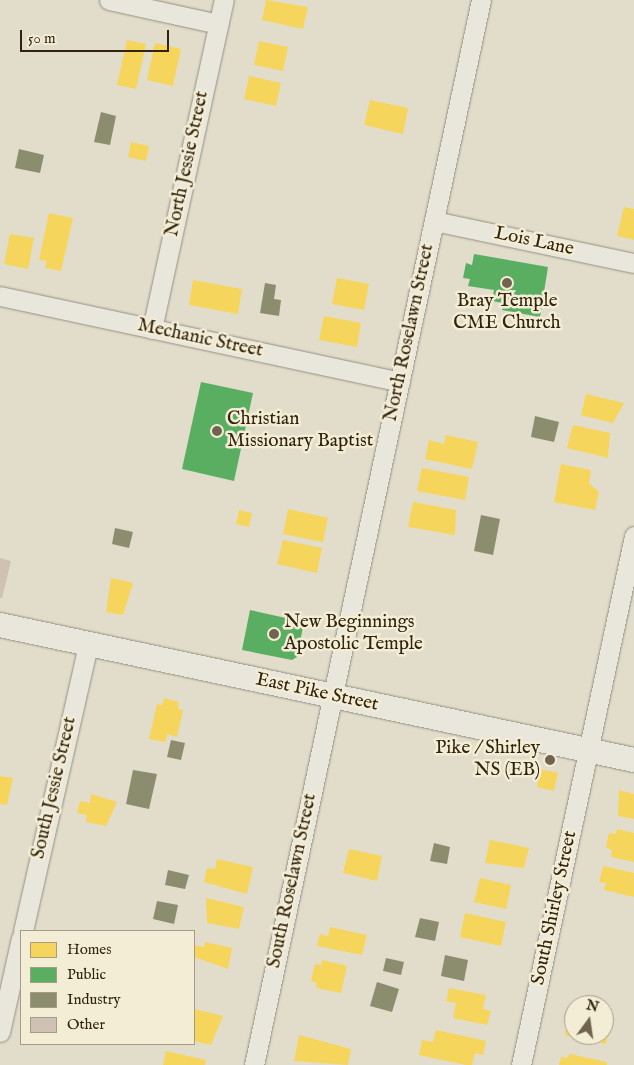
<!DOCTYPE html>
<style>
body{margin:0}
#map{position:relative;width:634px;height:1065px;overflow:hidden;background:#e2ddca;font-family:"IM FELL English",serif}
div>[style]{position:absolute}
.homes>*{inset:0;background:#f6d55c}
.public>*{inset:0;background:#5aae61}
.industry>*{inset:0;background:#8c8c6e}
.building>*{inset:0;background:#cfc2b4}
.roads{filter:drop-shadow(0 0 1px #948f82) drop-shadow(0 0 1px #948f82)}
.minor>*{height:19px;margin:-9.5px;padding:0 9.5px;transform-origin:9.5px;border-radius:9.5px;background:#e9e6dc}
.tertiary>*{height:24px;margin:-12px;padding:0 12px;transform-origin:12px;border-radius:12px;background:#e9e6dc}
.dots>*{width:14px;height:14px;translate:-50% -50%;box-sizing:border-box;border:2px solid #f3edd6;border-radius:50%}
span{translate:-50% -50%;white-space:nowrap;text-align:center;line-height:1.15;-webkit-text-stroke:5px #f3edd6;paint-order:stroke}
.street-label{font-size:19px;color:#32230e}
.poi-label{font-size:19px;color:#32230e}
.left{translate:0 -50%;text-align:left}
.right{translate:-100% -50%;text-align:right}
.legend{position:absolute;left:20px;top:930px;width:175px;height:115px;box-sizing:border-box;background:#f3edd6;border:1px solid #a69c86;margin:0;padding:6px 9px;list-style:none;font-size:15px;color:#32230e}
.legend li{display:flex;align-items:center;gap:10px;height:25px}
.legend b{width:25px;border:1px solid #a69c86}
.north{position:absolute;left:564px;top:995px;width:50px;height:50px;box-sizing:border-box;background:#f3edd6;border:1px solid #a69c86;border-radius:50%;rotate:14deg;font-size:14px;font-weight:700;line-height:20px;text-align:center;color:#32230e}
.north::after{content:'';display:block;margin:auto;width:18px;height:22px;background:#706450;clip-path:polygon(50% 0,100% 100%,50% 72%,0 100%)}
.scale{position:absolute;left:20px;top:30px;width:149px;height:22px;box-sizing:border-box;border:2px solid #32230e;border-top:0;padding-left:6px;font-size:15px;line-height:18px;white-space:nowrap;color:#32230e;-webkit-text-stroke:4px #f3edd6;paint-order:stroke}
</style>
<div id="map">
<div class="homes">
<div style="clip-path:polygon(266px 0,308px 7px,303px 29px,262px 20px)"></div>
<div style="clip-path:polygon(127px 40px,146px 44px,136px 89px,117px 85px)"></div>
<div style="clip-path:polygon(259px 41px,288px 47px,283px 71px,254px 65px)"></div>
<div style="clip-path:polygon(155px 43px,181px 49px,173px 86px,147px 80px)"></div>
<div style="clip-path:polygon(249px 76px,281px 83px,276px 106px,244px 99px)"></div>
<div style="clip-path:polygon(370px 100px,408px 108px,403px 134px,364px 125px)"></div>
<div style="clip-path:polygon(131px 142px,149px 146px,146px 161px,128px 157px)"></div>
<div style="clip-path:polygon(624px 207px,634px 209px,634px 240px,617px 236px)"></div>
<div style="clip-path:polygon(49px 213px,73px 218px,61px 271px,45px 268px,47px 261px,39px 260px)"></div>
<div style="clip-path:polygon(10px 234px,34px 238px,28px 269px,4px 264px)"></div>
<div style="clip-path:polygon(337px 278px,369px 284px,364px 310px,332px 304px)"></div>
<div style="clip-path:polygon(193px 280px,242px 289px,238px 314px,189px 305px)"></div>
<div style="clip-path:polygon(324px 316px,361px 323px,357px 347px,319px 340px)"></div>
<div style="clip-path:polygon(586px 394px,624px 403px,613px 423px,581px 415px)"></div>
<div style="clip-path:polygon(573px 425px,610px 433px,608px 458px,567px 448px)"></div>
<div style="clip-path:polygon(446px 435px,478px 442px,472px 469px,425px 459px,429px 440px,444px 444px)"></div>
<div style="clip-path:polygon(561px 464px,591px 470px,589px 483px,599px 492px,595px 510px,554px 502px)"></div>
<div style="clip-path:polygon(422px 468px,469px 477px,465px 500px,417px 491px)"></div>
<div style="clip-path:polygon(413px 502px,456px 510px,455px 535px,408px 527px)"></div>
<div style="clip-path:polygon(288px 509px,328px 518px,323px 542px,283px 534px)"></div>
<div style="clip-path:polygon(239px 510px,252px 513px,249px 527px,236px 524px)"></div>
<div style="clip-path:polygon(283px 540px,322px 548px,317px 573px,277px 564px)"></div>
<div style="clip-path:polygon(111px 578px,133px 583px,123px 615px,106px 612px)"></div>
<div style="clip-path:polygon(164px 698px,179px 702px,178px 709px,183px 710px,177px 737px,167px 734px,166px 742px,149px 739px,157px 704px,162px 705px)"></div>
<div style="clip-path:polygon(540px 769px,558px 773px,554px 791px,537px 787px)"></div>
<div style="clip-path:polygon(0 776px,13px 778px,7px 805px,0 804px)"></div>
<div style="clip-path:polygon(619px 790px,634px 794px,634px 819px,618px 816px)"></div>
<div style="clip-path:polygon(91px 794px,117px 802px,106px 826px,86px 822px,87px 815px,77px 813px,80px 801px,90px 803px)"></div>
<div style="clip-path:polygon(617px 829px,634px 833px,634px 862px,611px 857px,612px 850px,606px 848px,609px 833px,616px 834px)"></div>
<div style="clip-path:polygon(490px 840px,529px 848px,524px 868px,485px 863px)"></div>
<div style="clip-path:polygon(349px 849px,382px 856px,377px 881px,343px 873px)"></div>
<div style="clip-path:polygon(217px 859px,253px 867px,247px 894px,204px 882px,207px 868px,215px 869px)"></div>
<div style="clip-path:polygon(603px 866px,634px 873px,634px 897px,604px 890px,606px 883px,599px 882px)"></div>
<div style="clip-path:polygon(480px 878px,511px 885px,506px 909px,474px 902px)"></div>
<div style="clip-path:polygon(206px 898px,244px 907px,239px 929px,207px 923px)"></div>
<div style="clip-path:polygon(465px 913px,506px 922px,501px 946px,460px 937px)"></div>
<div style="clip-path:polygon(330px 927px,367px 935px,362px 955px,317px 946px,320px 934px,328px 936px)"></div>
<div style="clip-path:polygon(205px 942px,232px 948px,228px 969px,194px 957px,195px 945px,204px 947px)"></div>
<div style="clip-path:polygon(322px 960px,347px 966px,341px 993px,316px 988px,317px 983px,311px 981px,315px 964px,321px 965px)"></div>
<div style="clip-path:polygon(449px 988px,486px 995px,483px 1009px,491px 1011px,487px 1025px,453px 1018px,456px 1003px,446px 1001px)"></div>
<div style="clip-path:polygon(194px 1009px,223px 1016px,211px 1045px,194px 1041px)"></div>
<div style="clip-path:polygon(569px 1013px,574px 1014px,574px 1035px,604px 1035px,604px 1021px,610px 1022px,606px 1044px,565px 1035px)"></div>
<div style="clip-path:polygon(436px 1030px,486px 1041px,483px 1055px,475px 1053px,472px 1065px,466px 1065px,419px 1055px,422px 1040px,433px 1042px)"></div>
<div style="clip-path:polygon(299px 1035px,351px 1049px,348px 1065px,294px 1061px)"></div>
<div style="clip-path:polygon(166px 1051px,206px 1060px,205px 1065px,163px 1065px)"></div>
<div style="clip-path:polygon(569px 1054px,607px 1062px,607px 1065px,559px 1065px,561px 1057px,568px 1058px)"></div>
</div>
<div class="public">
<div style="clip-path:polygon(474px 254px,548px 267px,540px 317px,502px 310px,503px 303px,492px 301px,494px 290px,468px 286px,470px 279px,463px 278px,466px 263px,472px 265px)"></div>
<div style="clip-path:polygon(201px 382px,253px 393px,234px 481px,182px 469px)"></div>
<div style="clip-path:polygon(250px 610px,304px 622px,297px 657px,292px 660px,242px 650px)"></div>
</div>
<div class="industry">
<div style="clip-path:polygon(101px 112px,116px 116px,110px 145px,94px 142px)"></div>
<div style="clip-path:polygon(19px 149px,44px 155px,40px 173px,15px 168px)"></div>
<div style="clip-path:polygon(265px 283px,276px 285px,274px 299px,281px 300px,279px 316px,260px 313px)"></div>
<div style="clip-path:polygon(535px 416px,559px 422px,554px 442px,531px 437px)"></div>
<div style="clip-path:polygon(481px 515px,500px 519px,493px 555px,474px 551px)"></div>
<div style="clip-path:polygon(115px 528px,133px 532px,129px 548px,112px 544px)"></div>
<div style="clip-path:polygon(171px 740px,185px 743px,181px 760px,167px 757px)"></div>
<div style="clip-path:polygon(133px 770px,157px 774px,149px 809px,126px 804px)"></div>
<div style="clip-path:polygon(434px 843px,450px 847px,447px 864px,430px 861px)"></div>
<div style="clip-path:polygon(168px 870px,189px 875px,185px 889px,165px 885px)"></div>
<div style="clip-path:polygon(157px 901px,178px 905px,174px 924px,153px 919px)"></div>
<div style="clip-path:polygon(420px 918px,439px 922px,435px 941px,415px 937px)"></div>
<div style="clip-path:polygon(445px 955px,468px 960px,464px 981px,441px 976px)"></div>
<div style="clip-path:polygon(386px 958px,404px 962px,401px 975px,383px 971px)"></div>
<div style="clip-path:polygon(377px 982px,399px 989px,392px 1012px,370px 1006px)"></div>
</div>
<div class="building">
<div style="clip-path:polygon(0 558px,11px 561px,2px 598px,0 598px)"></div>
</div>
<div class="roads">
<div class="minor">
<div style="left:109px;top:0;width:112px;rotate:12.4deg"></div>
<div style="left:434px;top:221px;width:204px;rotate:11.9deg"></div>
<div style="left:0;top:296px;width:409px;rotate:12.1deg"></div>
<div style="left:152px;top:329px;width:337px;rotate:-77.7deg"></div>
<div style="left:23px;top:931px;width:294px;rotate:-77.2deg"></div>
<div style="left:0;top:1032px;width:96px;rotate:-77.4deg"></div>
<div style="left:254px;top:1065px;width:1089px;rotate:-77.97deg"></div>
<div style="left:521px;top:1065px;width:541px;rotate:-77.94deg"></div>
</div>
<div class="tertiary">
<div style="left:0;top:625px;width:648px;rotate:12.02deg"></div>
</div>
</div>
<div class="dots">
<div style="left:507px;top:283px;background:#706450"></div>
<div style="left:217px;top:431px;background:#706450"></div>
<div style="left:274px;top:634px;background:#706450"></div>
<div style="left:550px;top:760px;background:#706450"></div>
</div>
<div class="street-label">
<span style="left:188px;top:164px;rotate:-78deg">North Jessie Street</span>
<span style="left:534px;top:242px;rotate:12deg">Lois Lane</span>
<span style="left:410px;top:333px;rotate:-78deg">North Roselawn Street</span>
<span style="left:200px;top:339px;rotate:12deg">Mechanic Street</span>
<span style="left:317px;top:693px;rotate:12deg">East Pike Street</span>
<span style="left:55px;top:788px;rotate:-77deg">South Jessie Street</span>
<span style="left:293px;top:881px;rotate:-78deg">South Roselawn Street</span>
<span style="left:555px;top:908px;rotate:-78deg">South Shirley Street</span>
</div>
<div class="poi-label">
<span style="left:507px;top:313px">Bray Temple<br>CME Church</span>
<span class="left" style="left:227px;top:431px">Christian<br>Missionary Baptist</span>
<span class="left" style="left:284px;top:634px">New Beginnings<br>Apostolic Temple</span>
<span class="right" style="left:540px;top:760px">Pike / Shirley<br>NS (EB)</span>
</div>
<ul class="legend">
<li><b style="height:14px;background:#f6d55c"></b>Homes</li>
<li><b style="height:14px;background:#5aae61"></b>Public</li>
<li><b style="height:14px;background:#8c8c6e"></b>Industry</li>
<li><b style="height:14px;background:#cfc2b4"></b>Other</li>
</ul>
<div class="north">N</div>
<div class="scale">50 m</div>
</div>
